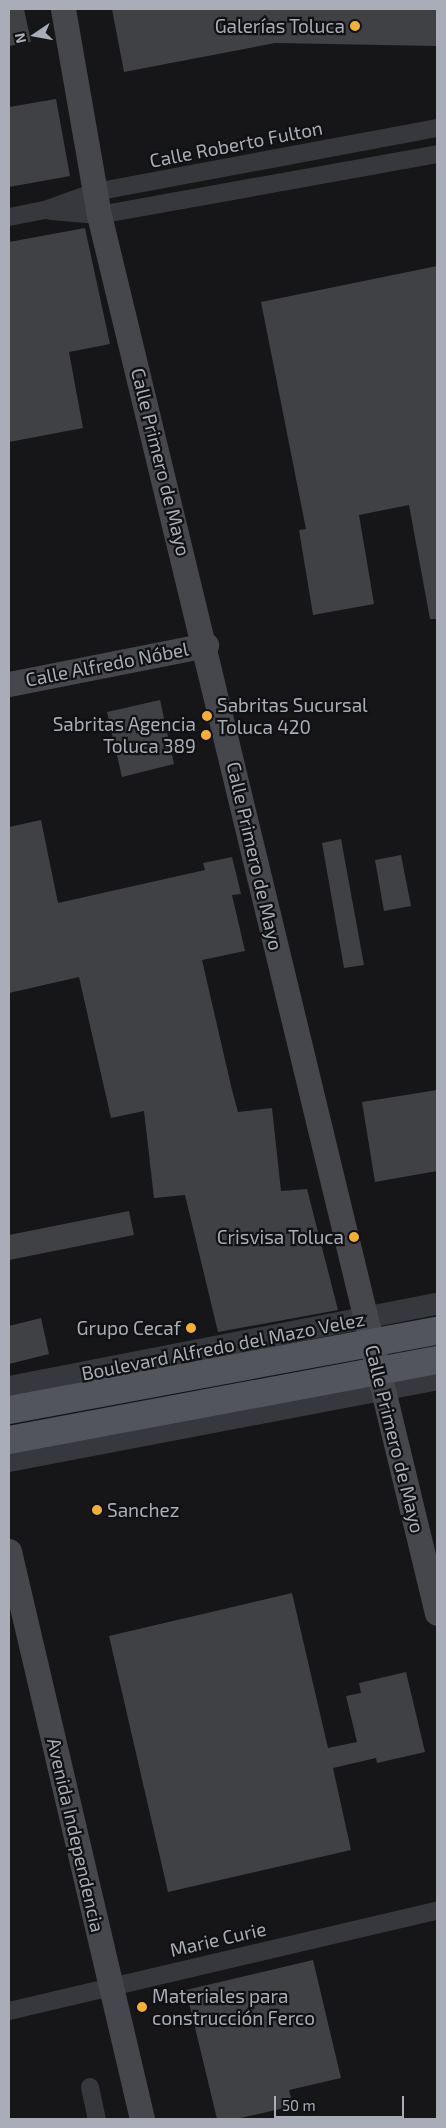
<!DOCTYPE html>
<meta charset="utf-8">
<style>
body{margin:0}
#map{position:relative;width:446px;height:2128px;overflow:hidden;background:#161618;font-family:"Exo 2",sans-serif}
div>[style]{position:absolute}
.building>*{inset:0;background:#404145}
.minor>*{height:18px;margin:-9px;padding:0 9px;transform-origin:9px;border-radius:9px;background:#37383d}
.tertiary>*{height:22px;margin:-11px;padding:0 11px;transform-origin:11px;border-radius:11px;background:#37383d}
.secondary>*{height:25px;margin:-12.5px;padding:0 12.5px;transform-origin:12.5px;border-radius:12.5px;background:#45474d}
.primary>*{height:28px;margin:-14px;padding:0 14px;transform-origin:14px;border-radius:14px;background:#53555c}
.dots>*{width:14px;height:14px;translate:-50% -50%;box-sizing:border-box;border:2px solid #111113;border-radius:50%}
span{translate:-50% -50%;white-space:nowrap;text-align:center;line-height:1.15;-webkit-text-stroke:4.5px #111113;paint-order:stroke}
.poi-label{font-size:19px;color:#a8adb8}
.right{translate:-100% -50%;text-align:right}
.left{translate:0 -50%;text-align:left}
.street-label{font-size:19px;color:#a8adb8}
.frame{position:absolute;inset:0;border:10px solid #a8adb8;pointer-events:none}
.north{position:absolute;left:10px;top:10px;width:50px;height:50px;-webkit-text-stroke:4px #111113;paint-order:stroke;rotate:258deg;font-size:14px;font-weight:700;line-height:20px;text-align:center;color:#a8adb8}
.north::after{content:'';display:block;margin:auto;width:18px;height:22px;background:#a8adb8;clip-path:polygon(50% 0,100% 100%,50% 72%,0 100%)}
.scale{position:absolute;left:274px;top:2096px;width:130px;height:22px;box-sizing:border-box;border:2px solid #a8adb8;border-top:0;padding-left:6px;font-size:15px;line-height:18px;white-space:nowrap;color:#a8adb8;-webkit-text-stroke:4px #111113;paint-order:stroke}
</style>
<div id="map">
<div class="building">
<div style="clip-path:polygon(9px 9px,24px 9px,31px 42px,9px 46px)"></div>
<div style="clip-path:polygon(112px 9px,437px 9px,437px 46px,275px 43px,124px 72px)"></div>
<div style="clip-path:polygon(56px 99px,70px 176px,9px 187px,9px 107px)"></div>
<div style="clip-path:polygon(85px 228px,110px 344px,69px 352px,83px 428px,9px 442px,9px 242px)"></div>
<div style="clip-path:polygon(437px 266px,437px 619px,430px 619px,409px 505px,359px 515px,374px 604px,313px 615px,299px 530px,306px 529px,261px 302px)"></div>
<div style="clip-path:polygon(160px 700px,174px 764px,122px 777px,107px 712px)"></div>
<div style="clip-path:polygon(41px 820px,58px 903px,205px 870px,203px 863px,232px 857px,241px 894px,232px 895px,245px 951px,202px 960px,232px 1090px,238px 1112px,272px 1108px,281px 1191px,307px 1189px,338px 1310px,218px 1332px,185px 1195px,154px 1198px,144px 1111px,111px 1118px,79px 977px,9px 993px,9px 827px)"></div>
<div style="clip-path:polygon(341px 839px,364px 965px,344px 968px,322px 843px)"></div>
<div style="clip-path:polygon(401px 855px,411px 906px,384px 911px,375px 860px)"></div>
<div style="clip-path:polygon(437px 1090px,437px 1171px,375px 1182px,362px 1102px)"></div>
<div style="clip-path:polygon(129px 1211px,134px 1235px,9px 1260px,9px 1235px)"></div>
<div style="clip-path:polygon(41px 1318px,49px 1354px,9px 1364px,9px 1326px)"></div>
<div style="clip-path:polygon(292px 1593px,328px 1748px,357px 1742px,346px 1696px,361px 1693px,359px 1683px,406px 1672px,425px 1752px,377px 1763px,376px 1758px,333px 1768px,351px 1850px,168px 1892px,109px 1636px)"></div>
<div style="clip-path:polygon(313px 1960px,341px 2078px,289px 2090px,293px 2106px,236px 2119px,217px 2119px,186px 1990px)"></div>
</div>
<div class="minor">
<div style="left:51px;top:211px;width:48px;rotate:4.8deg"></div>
<div style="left:99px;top:215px;width:343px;rotate:-10.2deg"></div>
<div style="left:9px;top:217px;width:37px;rotate:-11deg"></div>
<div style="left:45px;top:210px;width:53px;rotate:-19.8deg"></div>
<div style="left:95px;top:192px;width:348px;rotate:-10.6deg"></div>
<div style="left:9px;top:2011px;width:440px;rotate:-13.2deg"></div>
<div style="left:90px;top:2087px;width:33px;rotate:78deg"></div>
</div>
<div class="tertiary">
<div style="left:9px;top:1387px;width:436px;rotate:-11deg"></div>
<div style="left:9px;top:1461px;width:436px;rotate:-10.8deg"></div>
</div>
<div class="secondary">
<div style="left:63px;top:9px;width:209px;rotate:80.1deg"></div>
<div style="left:99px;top:215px;width:1438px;rotate:76.41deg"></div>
<div style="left:9px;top:684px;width:201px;rotate:-11.2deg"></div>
<div style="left:9px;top:1551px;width:583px;rotate:76.82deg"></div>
</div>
<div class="primary">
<div style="left:9px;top:1410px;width:435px;rotate:-10.5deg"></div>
<div style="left:9px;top:1440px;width:435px;rotate:-10.6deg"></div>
</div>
<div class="dots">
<div style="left:355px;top:26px;background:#f2b134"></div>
<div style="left:207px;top:716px;background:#f2b134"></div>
<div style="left:206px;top:735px;background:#f2b134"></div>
<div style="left:354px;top:1237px;background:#f2b134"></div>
<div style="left:191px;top:1328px;background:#f2b134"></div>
<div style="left:97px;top:1510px;background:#f2b134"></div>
<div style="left:142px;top:2007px;background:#f2b134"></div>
</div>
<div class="poi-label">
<span class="right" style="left:345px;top:26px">Galerías Toluca</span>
<span class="left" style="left:217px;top:716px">Sabritas Sucursal<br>Toluca 420</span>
<span class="right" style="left:196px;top:735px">Sabritas Agencia<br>Toluca 389</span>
<span class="right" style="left:344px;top:1237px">Crisvisa Toluca</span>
<span class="right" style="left:181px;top:1328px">Grupo Cecaf</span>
<span class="left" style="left:107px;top:1510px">Sanchez</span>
<span class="left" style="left:152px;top:2007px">Materiales para<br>construcción Ferco</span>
</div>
<div class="street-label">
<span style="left:236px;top:144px;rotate:-11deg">Calle Roberto Fulton</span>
<span style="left:161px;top:462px;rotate:76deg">Calle Primero de Mayo</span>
<span style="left:107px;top:664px;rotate:-11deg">Calle Alfredo Nóbel</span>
<span style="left:255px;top:856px;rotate:77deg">Calle Primero de Mayo</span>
<span style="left:223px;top:1346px;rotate:-11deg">Boulevard Alfredo del Mazo Velez</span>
<span style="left:395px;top:1439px;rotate:76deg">Calle Primero de Mayo</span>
<span style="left:76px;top:1835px;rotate:77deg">Avenida Independencia</span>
<span style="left:218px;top:1939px;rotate:-13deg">Marie Curie</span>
</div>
<div class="frame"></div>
<div class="north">N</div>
<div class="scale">50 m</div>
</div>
